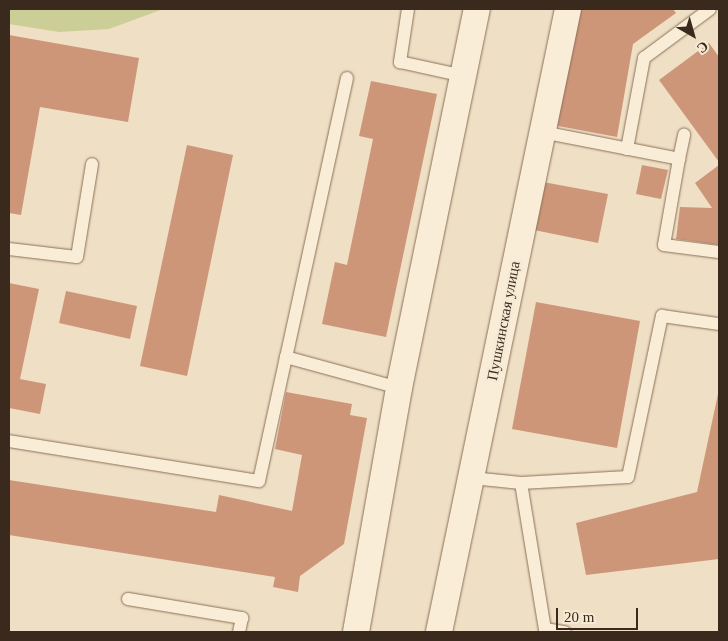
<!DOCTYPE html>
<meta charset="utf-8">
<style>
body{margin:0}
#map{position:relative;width:728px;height:641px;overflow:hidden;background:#efdfc4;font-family:"Times New Roman",serif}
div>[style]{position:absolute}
.green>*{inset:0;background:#ccce98}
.building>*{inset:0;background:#ce9679}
.roads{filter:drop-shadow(0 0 1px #8a705a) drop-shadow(0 0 1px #8a705a)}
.lane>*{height:12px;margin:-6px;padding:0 6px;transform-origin:6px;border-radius:6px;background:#f9edd8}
.street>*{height:26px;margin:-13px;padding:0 13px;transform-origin:13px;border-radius:13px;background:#f9edd8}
span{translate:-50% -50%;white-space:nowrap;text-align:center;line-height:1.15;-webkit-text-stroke:4.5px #f6ead4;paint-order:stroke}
.street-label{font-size:15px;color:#3a2a1e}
.frame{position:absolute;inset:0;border:10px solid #3a2a1e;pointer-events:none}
.north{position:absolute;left:668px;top:10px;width:50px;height:50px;-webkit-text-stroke:4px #f6ead4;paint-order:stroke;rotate:142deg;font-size:14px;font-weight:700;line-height:20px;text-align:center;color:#3a2a1e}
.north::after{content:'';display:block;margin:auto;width:18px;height:22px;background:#3a2a1e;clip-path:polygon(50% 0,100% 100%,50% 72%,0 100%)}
.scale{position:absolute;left:556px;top:608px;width:82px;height:22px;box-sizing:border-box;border:2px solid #3a2a1e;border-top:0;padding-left:6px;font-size:15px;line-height:18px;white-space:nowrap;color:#3a2a1e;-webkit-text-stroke:4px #f6ead4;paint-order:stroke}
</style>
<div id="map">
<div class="green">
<div style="clip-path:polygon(9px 9px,163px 9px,109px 29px,59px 32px,9px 24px)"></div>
</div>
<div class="building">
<div style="clip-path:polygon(580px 9px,673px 9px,676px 13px,633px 44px,617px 137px,553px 125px)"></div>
<div style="clip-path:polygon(9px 35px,139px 58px,128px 122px,40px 107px,21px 215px,9px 213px)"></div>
<div style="clip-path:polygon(709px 43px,719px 57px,719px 162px,659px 80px)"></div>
<div style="clip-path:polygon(371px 81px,437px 94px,386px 337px,322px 324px,335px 262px,347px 265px,373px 139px,359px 136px)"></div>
<div style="clip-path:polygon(187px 145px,233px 155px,187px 376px,140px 366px)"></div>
<div style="clip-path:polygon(642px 165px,668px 170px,661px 199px,636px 194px)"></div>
<div style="clip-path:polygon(719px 165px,719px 245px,676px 239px,680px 207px,712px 208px,695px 183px)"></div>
<div style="clip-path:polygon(543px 182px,608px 194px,598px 243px,534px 230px)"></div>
<div style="clip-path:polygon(9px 283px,39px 289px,20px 379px,46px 384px,40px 414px,9px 408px)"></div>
<div style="clip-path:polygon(66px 291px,137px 306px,130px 339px,59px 323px)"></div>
<div style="clip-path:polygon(536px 302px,640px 321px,617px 448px,512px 429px)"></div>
<div style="clip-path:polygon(286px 392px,352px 404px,350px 415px,367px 418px,344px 544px,300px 576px,298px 592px,273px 587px,275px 577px,9px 535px,9px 480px,216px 512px,219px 495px,292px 511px,302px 455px,275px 449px)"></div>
<div style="clip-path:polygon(718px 394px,719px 559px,586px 575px,576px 523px,697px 492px)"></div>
</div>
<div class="roads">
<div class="lane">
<div style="left:408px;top:9px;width:54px;rotate:98.6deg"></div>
<div style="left:400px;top:62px;width:66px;rotate:12.3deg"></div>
<div style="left:347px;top:78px;width:286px;rotate:102.3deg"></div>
<div style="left:286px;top:357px;width:117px;rotate:15.3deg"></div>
<div style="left:542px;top:132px;width:140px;rotate:11.1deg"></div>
<div style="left:679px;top:159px;width:87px;rotate:99.9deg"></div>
<div style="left:664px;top:245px;width:55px;rotate:7.3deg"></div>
<div style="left:627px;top:149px;width:93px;rotate:-79.4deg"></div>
<div style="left:644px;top:58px;width:82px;rotate:-36.6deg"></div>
<div style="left:679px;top:159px;width:25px;rotate:-78deg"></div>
<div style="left:9px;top:249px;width:68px;rotate:6.7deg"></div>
<div style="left:77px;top:257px;width:94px;rotate:-80.8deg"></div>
<div style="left:9px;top:441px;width:253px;rotate:9.1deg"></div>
<div style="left:259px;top:481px;width:127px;rotate:-77.7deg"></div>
<div style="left:472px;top:478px;width:49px;rotate:5.8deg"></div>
<div style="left:521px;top:483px;width:107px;rotate:-3.2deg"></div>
<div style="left:628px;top:477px;width:165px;rotate:-78.1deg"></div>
<div style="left:662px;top:316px;width:58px;rotate:8deg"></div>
<div style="left:521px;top:483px;width:148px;rotate:80.7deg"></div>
<div style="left:545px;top:629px;width:20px;rotate:9deg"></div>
<div style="left:128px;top:599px;width:116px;rotate:9.5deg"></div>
<div style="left:242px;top:618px;width:14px;rotate:102deg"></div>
</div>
<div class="street">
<div style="left:356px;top:632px;width:248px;rotate:-80deg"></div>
<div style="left:399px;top:388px;width:387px;rotate:-78.4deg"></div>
<div style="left:439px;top:632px;width:636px;rotate:-78.3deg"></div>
</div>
</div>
<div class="street-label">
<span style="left:504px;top:321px;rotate:-79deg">Пушкинская улица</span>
</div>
<div class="frame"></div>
<div class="north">С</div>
<div class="scale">20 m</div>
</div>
